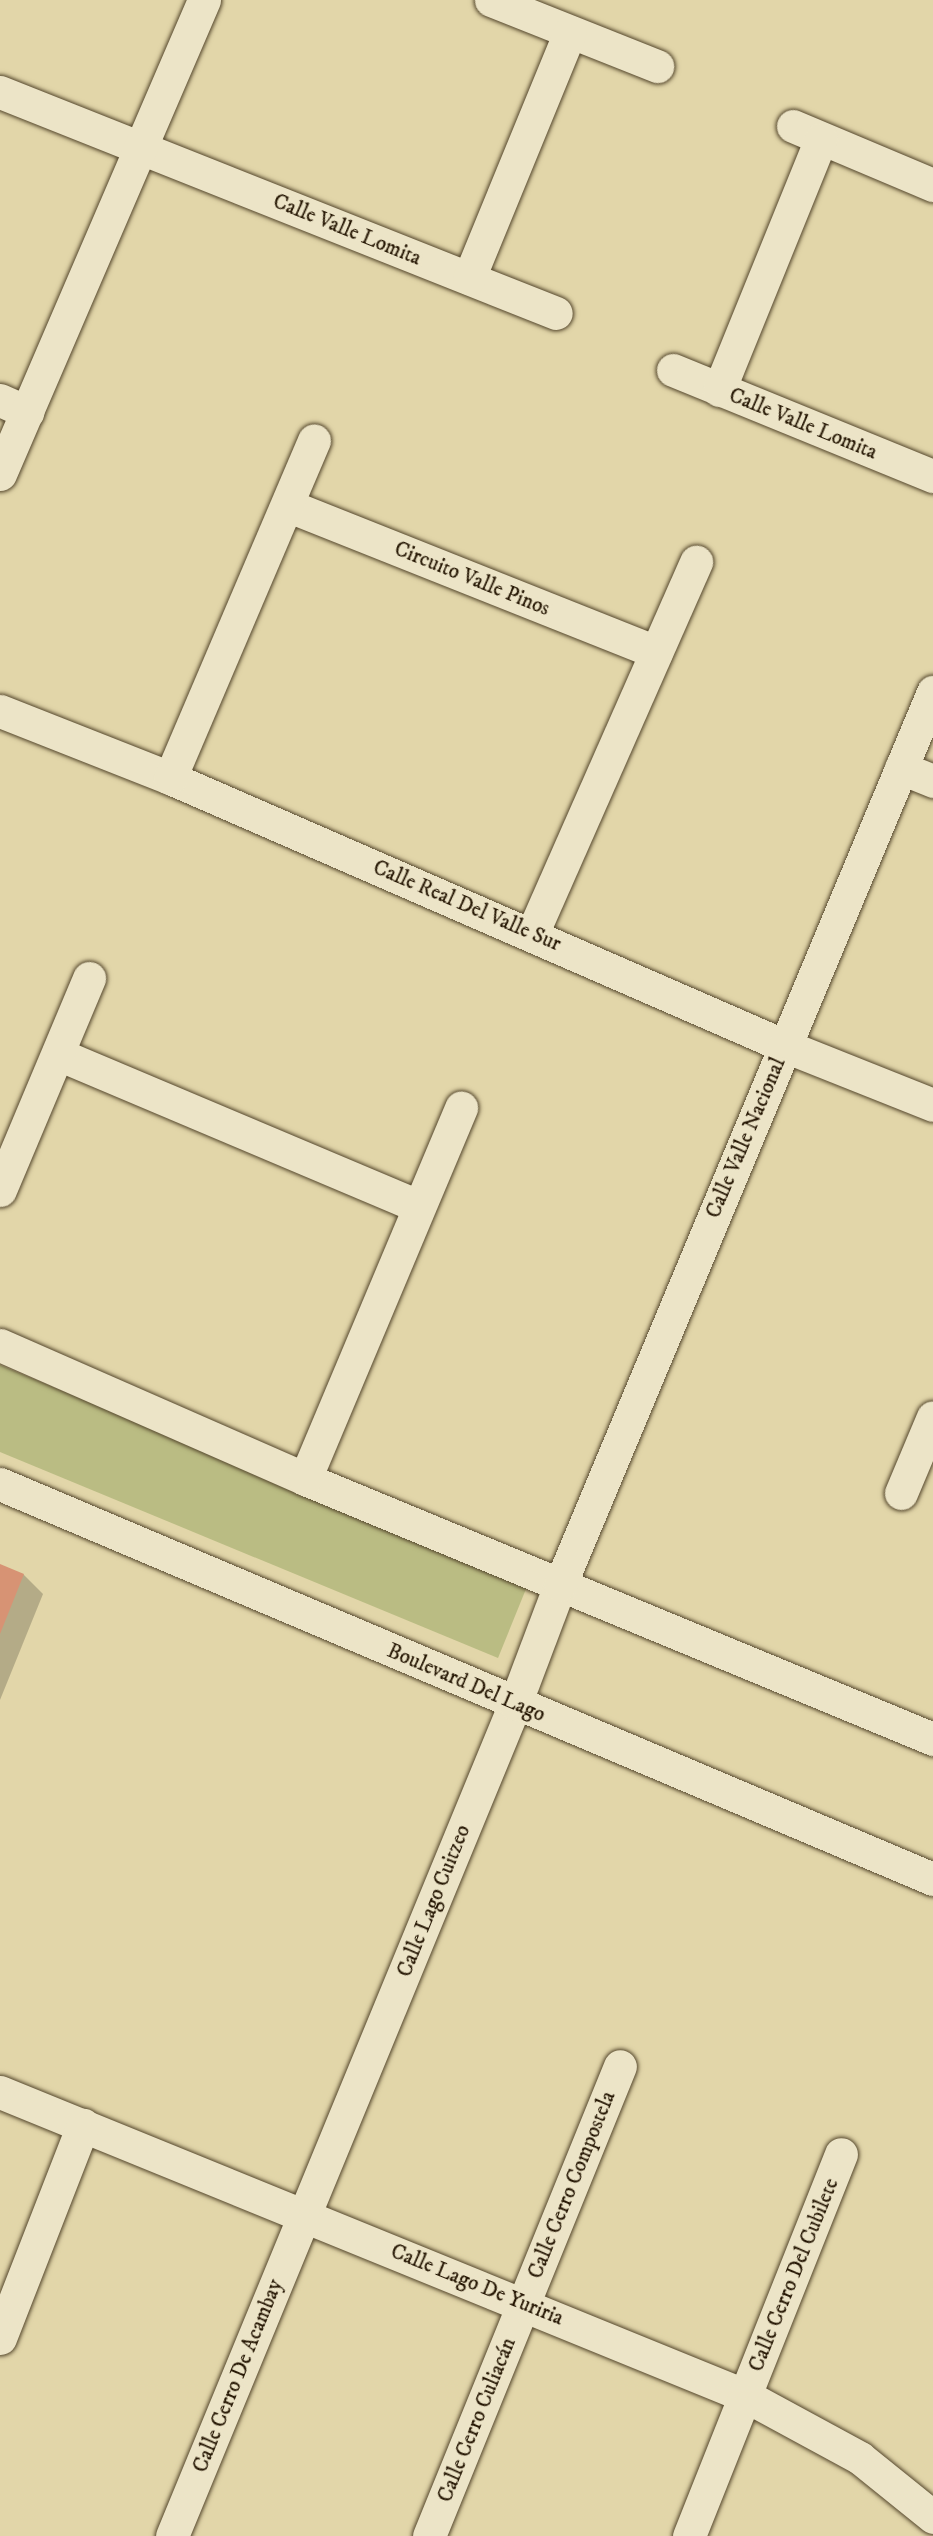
<!DOCTYPE html>
<meta charset="utf-8">
<style>
body{margin:0}
#map{position:relative;width:933px;height:2536px;overflow:hidden;background:#e2d6a9;font-family:"IM FELL DW Pica",serif}
div>[style]{position:absolute}
.green>*{inset:0;background:#babc83}
.shadow>*{inset:0;background:#0003}
.building>*{inset:0;background:#d79374}
.roads{filter:drop-shadow(0 0 2px #54462c) drop-shadow(0 0 2px #54462c)}
.minor>*{height:33px;margin:-16.5px;padding:0 16.5px;transform-origin:16.5px;border-radius:16.5px;background:#ece4c7}
span{translate:-50% -50%;white-space:nowrap;text-align:center;line-height:1.15;-webkit-text-stroke:6px #ece4c7;paint-order:stroke}
.street-label{font-size:21px;color:#251603}
</style>
<div id="map">
<div class="green">
<div style="clip-path:polygon(0 1365px,528px 1584px,498px 1658px,0 1452px)"></div>
</div>
<div class="shadow">
<div style="clip-path:polygon(0 1565px,24px 1575px,43px 1594px,0 1700px)"></div>
</div>
<div class="building">
<div style="clip-path:polygon(0 1564px,24px 1574px,0 1634px)"></div>
</div>
<div class="roads">
<div class="minor">
<div style="left:491px;top:0;width:179px;rotate:21.7deg"></div>
<div style="left:0;top:92px;width:598px;rotate:21.68deg"></div>
<div style="left:793px;top:126px;width:152px;rotate:22.9deg"></div>
<div style="left:469px;top:278px;width:266px;rotate:-67.7deg"></div>
<div style="left:673px;top:370px;width:281px;rotate:22.2deg"></div>
<div style="left:719px;top:390px;width:271px;rotate:-67.9deg"></div>
<div style="left:0;top:400px;width:30px;rotate:24deg"></div>
<div style="left:0;top:474px;width:516px;rotate:-66.71deg"></div>
<div style="left:289px;top:506px;width:395px;rotate:21.7deg"></div>
<div style="left:0;top:711px;width:183px;rotate:21.5deg"></div>
<div style="left:170px;top:778px;width:671px;rotate:23.55deg"></div>
<div style="left:785px;top:1046px;width:159px;rotate:21.7deg"></div>
<div style="left:901px;top:768px;width:35px;rotate:22deg"></div>
<div style="left:170px;top:778px;width:367px;rotate:-66.9deg"></div>
<div style="left:532px;top:934px;width:407px;rotate:-66.2deg"></div>
<div style="left:58px;top:1054px;width:391px;rotate:22.9deg"></div>
<div style="left:0;top:1190px;width:230px;rotate:-67.2deg"></div>
<div style="left:0;top:1345px;width:333px;rotate:23.7deg"></div>
<div style="left:305px;top:1479px;width:680px;rotate:22.49deg"></div>
<div style="left:305px;top:1479px;width:403px;rotate:-67.2deg"></div>
<div style="left:0;top:1484px;width:1013px;rotate:22.95deg"></div>
<div style="left:901px;top:1493px;width:82px;rotate:-67.2deg"></div>
<div style="left:0;top:2092px;width:806px;rotate:22.17deg"></div>
<div style="left:746px;top:2396px;width:130px;rotate:28.5deg"></div>
<div style="left:860px;top:2458px;width:94px;rotate:38.9deg"></div>
<div style="left:0;top:2338px;width:229px;rotate:-68.7deg"></div>
<div style="left:172px;top:2536px;width:900px;rotate:-67.6deg"></div>
<div style="left:515px;top:1704px;width:127px;rotate:-69.3deg"></div>
<div style="left:560px;top:1585px;width:968px;rotate:-67.33deg"></div>
<div style="left:429px;top:2536px;width:507px;rotate:-67.88deg"></div>
<div style="left:689px;top:2536px;width:411px;rotate:-68.3deg"></div>
</div>
</div>
<div class="street-label">
<span style="left:347px;top:230px;rotate:22deg">Calle Valle Lomita</span>
<span style="left:803px;top:424px;rotate:22deg">Calle Valle Lomita</span>
<span style="left:472px;top:579px;rotate:22deg">Circuito Valle Pinos</span>
<span style="left:467px;top:906px;rotate:23deg">Calle Real Del Valle Sur</span>
<span style="left:746px;top:1138px;rotate:-67deg">Calle Valle Nacional</span>
<span style="left:466px;top:1683px;rotate:23deg">Boulevard Del Lago</span>
<span style="left:434px;top:1901px;rotate:-68deg">Calle Lago Cuitzeo</span>
<span style="left:572px;top:2185px;rotate:-68deg">Calle Cerro Compostela</span>
<span style="left:794px;top:2275px;rotate:-68deg">Calle Cerro Del Cubilete</span>
<span style="left:477px;top:2285px;rotate:22deg">Calle Lago De Yuriria</span>
<span style="left:238px;top:2376px;rotate:-68deg">Calle Cerro De Acambay</span>
<span style="left:477px;top:2420px;rotate:-68deg">Calle Cerro Culiacán</span>
</div>
</div>
